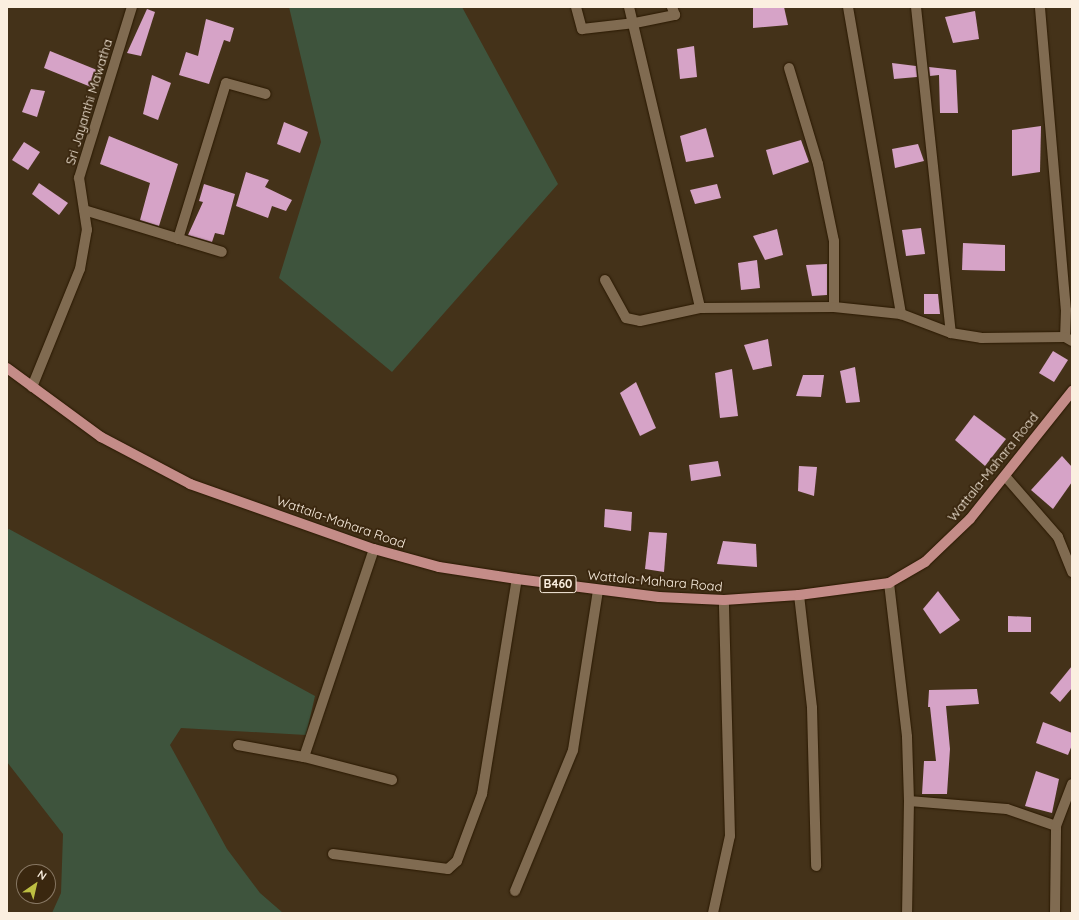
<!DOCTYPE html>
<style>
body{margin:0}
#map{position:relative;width:1079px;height:920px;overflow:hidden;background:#443219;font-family:Quicksand,sans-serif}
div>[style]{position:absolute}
.green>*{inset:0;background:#3e543d}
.building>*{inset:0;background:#d6a3c7}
.roads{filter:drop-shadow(0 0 1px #2a1901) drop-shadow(0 0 1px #2a1901)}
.minor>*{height:10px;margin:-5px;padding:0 5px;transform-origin:5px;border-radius:5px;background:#806b51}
.major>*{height:10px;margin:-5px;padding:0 5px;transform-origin:5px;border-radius:5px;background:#c48c88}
span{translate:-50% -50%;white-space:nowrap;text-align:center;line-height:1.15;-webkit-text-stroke:4px #3a270f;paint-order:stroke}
.shield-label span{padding:1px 3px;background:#3a270f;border:1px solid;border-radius:3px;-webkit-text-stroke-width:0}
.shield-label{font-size:12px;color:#fbefe0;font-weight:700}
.street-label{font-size:13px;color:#fbefe0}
.frame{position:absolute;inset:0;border:8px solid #fbefe0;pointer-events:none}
.north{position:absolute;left:16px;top:864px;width:40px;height:40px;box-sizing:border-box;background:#3a270f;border:1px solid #877763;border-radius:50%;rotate:34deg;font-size:11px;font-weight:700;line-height:16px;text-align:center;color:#fbefe0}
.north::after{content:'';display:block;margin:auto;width:14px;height:18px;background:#bebf42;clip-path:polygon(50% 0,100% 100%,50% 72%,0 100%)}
</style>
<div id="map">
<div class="green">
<div style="clip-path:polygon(289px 7px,462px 7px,558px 184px,392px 372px,279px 278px,321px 142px)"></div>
<div style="clip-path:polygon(9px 529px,315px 696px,306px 735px,181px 728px,170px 745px,227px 849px,260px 893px,283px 913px,52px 913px,61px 893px,63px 834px,7px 762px,7px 530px)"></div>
</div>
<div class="building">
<div style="clip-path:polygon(784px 7px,788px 25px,753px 28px,753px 8px)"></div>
<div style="clip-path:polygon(147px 9px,155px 12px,141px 56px,127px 53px)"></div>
<div style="clip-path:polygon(975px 11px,979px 39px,953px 43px,945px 17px)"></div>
<div style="clip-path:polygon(206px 19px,234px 28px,230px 42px,224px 40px,209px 84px,179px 75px,186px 52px,198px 56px)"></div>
<div style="clip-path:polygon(694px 46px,697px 77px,680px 79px,677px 49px)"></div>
<div style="clip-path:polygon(50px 51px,97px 70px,91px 87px,44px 68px)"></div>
<div style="clip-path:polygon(892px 63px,916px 66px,917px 77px,894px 79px)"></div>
<div style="clip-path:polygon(929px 67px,956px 70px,958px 113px,940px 113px,939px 75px,930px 76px)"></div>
<div style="clip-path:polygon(152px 75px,171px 83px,158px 120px,143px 114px)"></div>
<div style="clip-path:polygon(31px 89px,45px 91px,37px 117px,22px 112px)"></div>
<div style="clip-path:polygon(284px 122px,308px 132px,300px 153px,277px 144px)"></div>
<div style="clip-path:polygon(1041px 126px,1040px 172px,1012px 176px,1012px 130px)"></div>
<div style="clip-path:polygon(706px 128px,714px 157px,686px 162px,680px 136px)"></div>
<div style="clip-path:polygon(109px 136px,178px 164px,159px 226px,140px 220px,150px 183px,100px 164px)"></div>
<div style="clip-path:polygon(801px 140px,809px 162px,773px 175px,766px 150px)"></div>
<div style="clip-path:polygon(24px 142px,40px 152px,28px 170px,12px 160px)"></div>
<div style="clip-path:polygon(918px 144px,924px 161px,895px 168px,892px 149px)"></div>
<div style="clip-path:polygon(246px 172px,269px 180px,265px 187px,292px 200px,286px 211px,272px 206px,268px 218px,236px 206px)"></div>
<div style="clip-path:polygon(39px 183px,68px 203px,59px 215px,32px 194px)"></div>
<div style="clip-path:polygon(204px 184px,235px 194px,224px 235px,215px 233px,212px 242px,188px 235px,203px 202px,199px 201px)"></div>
<div style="clip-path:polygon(717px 184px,721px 198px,695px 204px,690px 190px)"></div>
<div style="clip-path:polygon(921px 228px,925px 254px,906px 256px,902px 230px)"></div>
<div style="clip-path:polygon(777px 229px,783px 255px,765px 260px,753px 236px)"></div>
<div style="clip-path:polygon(963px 243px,1005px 245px,1005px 271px,962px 270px)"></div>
<div style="clip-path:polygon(757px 260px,760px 288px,741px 290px,738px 263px)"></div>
<div style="clip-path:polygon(827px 264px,827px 295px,812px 296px,806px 265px)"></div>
<div style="clip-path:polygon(924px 294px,938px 294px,940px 314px,924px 314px)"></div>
<div style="clip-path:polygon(768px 339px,772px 366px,753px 370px,744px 345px)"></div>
<div style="clip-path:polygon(1053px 351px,1068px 360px,1054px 382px,1039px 373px)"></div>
<div style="clip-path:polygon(855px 367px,860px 402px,846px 403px,840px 371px)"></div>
<div style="clip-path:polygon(732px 369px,738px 416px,720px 418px,715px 373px)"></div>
<div style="clip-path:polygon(803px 375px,824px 375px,821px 397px,796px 396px)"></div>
<div style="clip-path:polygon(636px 382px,656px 428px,640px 436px,620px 393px)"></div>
<div style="clip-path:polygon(974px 415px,1006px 439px,985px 466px,955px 440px)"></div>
<div style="clip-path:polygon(1062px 456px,1072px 467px,1072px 482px,1053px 509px,1031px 490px)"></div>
<div style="clip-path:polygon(718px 461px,721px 476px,691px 481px,689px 465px)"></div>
<div style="clip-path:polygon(799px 466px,817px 467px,814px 496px,798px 491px)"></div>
<div style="clip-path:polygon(605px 509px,632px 512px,631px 531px,604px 527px)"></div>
<div style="clip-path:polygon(649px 532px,667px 533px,664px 572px,645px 569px)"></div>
<div style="clip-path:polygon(723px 541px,756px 544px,757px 567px,717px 564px)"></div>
<div style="clip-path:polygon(938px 591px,960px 620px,940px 634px,923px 609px)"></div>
<div style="clip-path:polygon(1008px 616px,1031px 617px,1031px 632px,1008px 632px)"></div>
<div style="clip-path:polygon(1072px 666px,1072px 688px,1060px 702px,1050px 693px)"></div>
<div style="clip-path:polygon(977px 689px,979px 704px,946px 706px,950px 749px,947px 794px,922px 794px,924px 761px,936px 761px,930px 707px,928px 707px,929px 690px)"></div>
<div style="clip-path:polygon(1043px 722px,1072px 733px,1072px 745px,1068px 755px,1036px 743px)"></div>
<div style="clip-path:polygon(1036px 771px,1059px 779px,1052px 813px,1025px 806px)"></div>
</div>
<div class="roads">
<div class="minor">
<div style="left:576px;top:7px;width:23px;rotate:75deg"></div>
<div style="left:582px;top:29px;width:53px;rotate:-6.5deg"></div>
<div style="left:635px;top:23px;width:41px;rotate:-11.3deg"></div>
<div style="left:675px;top:15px;width:9px;rotate:-111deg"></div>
<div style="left:629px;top:7px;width:309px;rotate:76.7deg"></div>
<div style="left:848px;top:7px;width:312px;rotate:80.2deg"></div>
<div style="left:916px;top:7px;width:328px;rotate:83.9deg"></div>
<div style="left:1040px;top:8px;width:303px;rotate:85.1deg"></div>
<div style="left:1066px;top:310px;width:27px;rotate:92deg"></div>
<div style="left:789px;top:68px;width:100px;rotate:73.2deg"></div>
<div style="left:818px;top:164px;width:79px;rotate:78.3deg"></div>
<div style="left:834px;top:241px;width:66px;rotate:90deg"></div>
<div style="left:84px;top:210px;width:144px;rotate:16.9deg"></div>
<div style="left:178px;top:239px;width:163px;rotate:-72.9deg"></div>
<div style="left:226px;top:83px;width:41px;rotate:15.4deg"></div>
<div style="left:605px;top:280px;width:43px;rotate:61.1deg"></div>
<div style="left:626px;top:318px;width:14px;rotate:12deg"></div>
<div style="left:640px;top:321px;width:61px;rotate:-12.2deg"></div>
<div style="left:700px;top:308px;width:134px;rotate:-0.4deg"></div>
<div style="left:834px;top:307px;width:67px;rotate:6deg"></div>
<div style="left:901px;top:314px;width:53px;rotate:20.8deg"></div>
<div style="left:951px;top:333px;width:30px;rotate:9deg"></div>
<div style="left:981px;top:338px;width:84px;rotate:-0.7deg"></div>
<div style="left:1065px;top:337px;width:8px;rotate:30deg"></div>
<div style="left:32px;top:387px;width:127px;rotate:-67.9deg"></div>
<div style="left:80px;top:269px;width:40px;rotate:-80deg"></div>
<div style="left:87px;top:230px;width:53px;rotate:-98.7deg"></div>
<div style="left:79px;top:178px;width:179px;rotate:-72.8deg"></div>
<div style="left:1005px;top:476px;width:81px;rotate:49deg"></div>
<div style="left:1058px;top:537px;width:38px;rotate:68deg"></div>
<div style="left:889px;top:583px;width:155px;rotate:83.3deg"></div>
<div style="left:907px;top:737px;width:64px;rotate:88.2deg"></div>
<div style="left:909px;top:801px;width:112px;rotate:91deg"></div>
<div style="left:799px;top:595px;width:114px;rotate:83.4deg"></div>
<div style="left:812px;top:708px;width:158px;rotate:88.5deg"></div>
<div style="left:238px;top:745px;width:67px;rotate:10.3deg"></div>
<div style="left:304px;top:757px;width:91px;rotate:14.6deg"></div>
<div style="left:304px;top:757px;width:219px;rotate:-71.4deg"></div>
<div style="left:909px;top:801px;width:98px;rotate:4.7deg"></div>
<div style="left:1007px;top:809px;width:52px;rotate:19.1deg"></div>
<div style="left:333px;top:854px;width:116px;rotate:7.4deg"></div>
<div style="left:448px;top:869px;width:12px;rotate:-42deg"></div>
<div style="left:457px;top:861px;width:72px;rotate:-69.5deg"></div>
<div style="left:482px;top:794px;width:218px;rotate:-80.8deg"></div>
<div style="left:515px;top:891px;width:152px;rotate:-67.6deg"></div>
<div style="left:573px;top:750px;width:162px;rotate:-81.1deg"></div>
<div style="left:713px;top:913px;width:79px;rotate:-77.6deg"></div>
<div style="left:730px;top:836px;width:236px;rotate:-91.5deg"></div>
<div style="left:1055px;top:913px;width:87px;rotate:-89.3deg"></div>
<div style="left:1056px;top:826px;width:45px;rotate:-69.1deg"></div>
</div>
<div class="major">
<div style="left:7px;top:368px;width:117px;rotate:36.3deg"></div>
<div style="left:101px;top:437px;width:101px;rotate:27.8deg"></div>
<div style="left:190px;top:484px;width:195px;rotate:19.5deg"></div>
<div style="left:374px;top:549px;width:67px;rotate:15.5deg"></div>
<div style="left:439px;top:567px;width:79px;rotate:8.7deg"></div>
<div style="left:517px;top:579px;width:143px;rotate:7.2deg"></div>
<div style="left:659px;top:597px;width:65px;rotate:2.6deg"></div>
<div style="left:724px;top:600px;width:75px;rotate:-3.8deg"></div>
<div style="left:799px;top:595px;width:91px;rotate:-7.6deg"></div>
<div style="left:889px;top:583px;width:42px;rotate:-30.3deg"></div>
<div style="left:925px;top:562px;width:62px;rotate:-43.7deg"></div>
<div style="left:970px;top:519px;width:164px;rotate:-51.4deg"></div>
</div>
</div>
<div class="shield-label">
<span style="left:558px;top:584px">B460</span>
</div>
<div class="street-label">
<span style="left:89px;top:102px;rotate:-73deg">Sri Jayanthi Mawatha</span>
<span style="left:993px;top:467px;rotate:-51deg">Wattala-Mahara Road</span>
<span style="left:341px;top:522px;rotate:19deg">Wattala-Mahara Road</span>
<span style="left:655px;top:581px;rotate:5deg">Wattala-Mahara Road</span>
</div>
<div class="frame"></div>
<div class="north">N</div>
</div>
